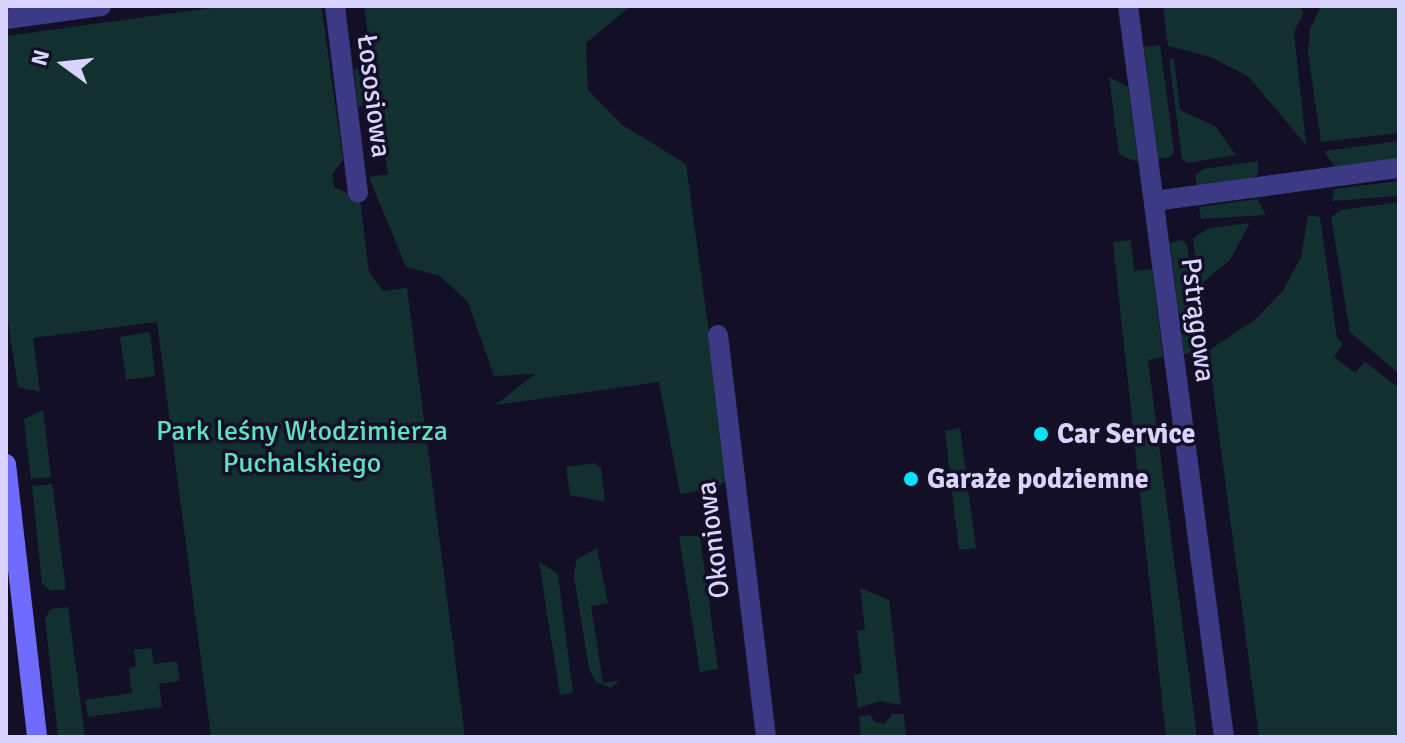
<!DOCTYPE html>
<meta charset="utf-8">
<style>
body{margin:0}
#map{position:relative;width:1405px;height:743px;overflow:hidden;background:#130f26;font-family:Signika,sans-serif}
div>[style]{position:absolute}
.green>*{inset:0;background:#12302f}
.street>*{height:20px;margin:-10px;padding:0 10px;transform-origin:10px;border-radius:10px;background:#3d3a85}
.secondary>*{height:20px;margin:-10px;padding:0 10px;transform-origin:10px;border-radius:10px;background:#6f6bff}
.dots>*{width:22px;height:22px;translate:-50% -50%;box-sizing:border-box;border:4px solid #130f26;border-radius:50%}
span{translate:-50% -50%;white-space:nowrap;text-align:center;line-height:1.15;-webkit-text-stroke:7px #130f26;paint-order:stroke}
.street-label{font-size:28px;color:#d9d4ff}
.park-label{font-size:28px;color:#5fe0c0}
.poi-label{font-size:28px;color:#d9d4ff;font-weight:700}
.left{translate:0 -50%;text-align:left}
.frame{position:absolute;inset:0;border:8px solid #d9d4ff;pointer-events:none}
.north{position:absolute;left:24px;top:24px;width:80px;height:80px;-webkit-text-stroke:6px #130f26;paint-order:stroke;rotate:285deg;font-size:22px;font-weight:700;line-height:32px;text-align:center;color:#d9d4ff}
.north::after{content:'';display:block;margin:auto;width:28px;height:36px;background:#d9d4ff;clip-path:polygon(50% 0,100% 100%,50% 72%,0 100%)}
</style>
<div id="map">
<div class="green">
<div style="clip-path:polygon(225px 6px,320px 6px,322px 10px,343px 160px,332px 174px,334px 187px,360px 199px,369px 272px,383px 291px,407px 288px,465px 737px,211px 737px,157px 322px,33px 338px,40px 392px,18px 387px,6px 307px,6px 36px)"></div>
<div style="clip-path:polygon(364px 6px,631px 6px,586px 43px,588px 90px,621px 124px,686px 164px,729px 479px,717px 487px,680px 494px,659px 382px,495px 405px,535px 374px,494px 376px,468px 302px,440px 276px,406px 267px,369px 177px,388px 174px,377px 105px,358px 107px,354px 69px,372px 66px)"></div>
<div style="clip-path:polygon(1163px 6px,1299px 6px,1304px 13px,1294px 32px,1306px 145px,1249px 77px,1211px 57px,1168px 46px)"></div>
<div style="clip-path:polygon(1321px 6px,1399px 6px,1399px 133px,1321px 142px,1308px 53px,1310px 29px)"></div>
<div style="clip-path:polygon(1160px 45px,1174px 151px,1171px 157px,1158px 159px,1144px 47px)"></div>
<div style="clip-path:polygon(1174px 58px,1180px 110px,1215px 126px,1236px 155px,1188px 163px,1182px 159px,1169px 59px)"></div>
<div style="clip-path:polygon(1109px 77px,1128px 87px,1138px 162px,1119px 155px)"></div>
<div style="clip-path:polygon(1399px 141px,1399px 159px,1335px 167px,1324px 151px)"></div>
<div style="clip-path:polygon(1258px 161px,1258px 174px,1250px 179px,1197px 186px,1195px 176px,1203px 169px)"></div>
<div style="clip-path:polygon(1399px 181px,1399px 196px,1332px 201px,1334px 189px)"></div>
<div style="clip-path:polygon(1257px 199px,1266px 215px,1201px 219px,1199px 207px)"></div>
<div style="clip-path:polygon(1399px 202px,1399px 374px,1350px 332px,1331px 217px,1341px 210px)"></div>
<div style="clip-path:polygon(1308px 215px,1320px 217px,1337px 338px,1343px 344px,1334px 357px,1355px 373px,1365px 362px,1399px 388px,1399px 737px,1259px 737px,1208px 351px,1256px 319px,1284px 289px,1301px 257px)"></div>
<div style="clip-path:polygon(1250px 223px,1230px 260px,1203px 282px,1206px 335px,1193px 238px,1210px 228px)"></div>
<div style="clip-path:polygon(1131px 240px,1134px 271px,1152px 269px,1163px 357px,1148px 360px,1197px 737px,1166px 737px,1113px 242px)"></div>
<div style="clip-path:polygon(1182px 240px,1187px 245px,1201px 351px,1184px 354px,1170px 243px)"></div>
<div style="clip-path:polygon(150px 332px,155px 376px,126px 380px,120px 337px)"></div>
<div style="clip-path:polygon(43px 410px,51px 477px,31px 479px,24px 419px)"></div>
<div style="clip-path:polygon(960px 428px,976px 548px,959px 550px,945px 431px)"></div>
<div style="clip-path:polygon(594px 463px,601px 468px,605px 502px,570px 495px,566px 467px)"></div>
<div style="clip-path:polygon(52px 484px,66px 589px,50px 591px,42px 583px,32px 486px)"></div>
<div style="clip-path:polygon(679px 536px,700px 536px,718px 669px,700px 672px)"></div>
<div style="clip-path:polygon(597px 548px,608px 603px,591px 606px,603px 683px,620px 680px,611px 688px,596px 682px,589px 669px,574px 577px,576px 560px)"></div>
<div style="clip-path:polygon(539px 562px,558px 574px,573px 693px,560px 695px)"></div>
<div style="clip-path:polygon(860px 588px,889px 600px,901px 705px,880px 701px,858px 708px,854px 675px,862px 673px,857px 631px,865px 630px)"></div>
<div style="clip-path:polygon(68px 607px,85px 737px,58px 737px,45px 618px,51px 609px)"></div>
<div style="clip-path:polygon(151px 648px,154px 664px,177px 661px,180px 681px,159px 684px,162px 707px,88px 717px,85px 700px,132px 693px,129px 668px,136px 666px,134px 650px)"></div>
<div style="clip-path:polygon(892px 714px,904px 714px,906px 737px,861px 737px,859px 716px,870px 715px,875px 722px,885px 724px)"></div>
</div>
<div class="street">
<div style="left:335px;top:6px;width:188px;rotate:83deg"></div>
<div style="left:1128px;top:6px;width:737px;rotate:82.52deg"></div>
<div style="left:6px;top:19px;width:96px;rotate:-7.8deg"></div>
<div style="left:1154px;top:201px;width:247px;rotate:-7.7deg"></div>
<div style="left:718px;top:335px;width:405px;rotate:83.2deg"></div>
</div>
<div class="secondary">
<div style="left:6px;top:464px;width:275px;rotate:83.5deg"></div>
</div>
<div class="dots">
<div style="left:1041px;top:434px;background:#00e5ff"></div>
<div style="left:911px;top:479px;background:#00e5ff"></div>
</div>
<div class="street-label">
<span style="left:374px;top:96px;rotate:83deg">Łososiowa</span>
<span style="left:1198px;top:320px;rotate:83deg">Pstrągowa</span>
<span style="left:713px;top:540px;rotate:-97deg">Okoniowa</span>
</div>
<div class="park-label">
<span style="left:302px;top:447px">Park leśny Włodzimierza<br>Puchalskiego</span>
</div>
<div class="poi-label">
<span class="left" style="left:1057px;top:434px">Car Service</span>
<span class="left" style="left:927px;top:479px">Garaże podziemne</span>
</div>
<div class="frame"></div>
<div class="north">N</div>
</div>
